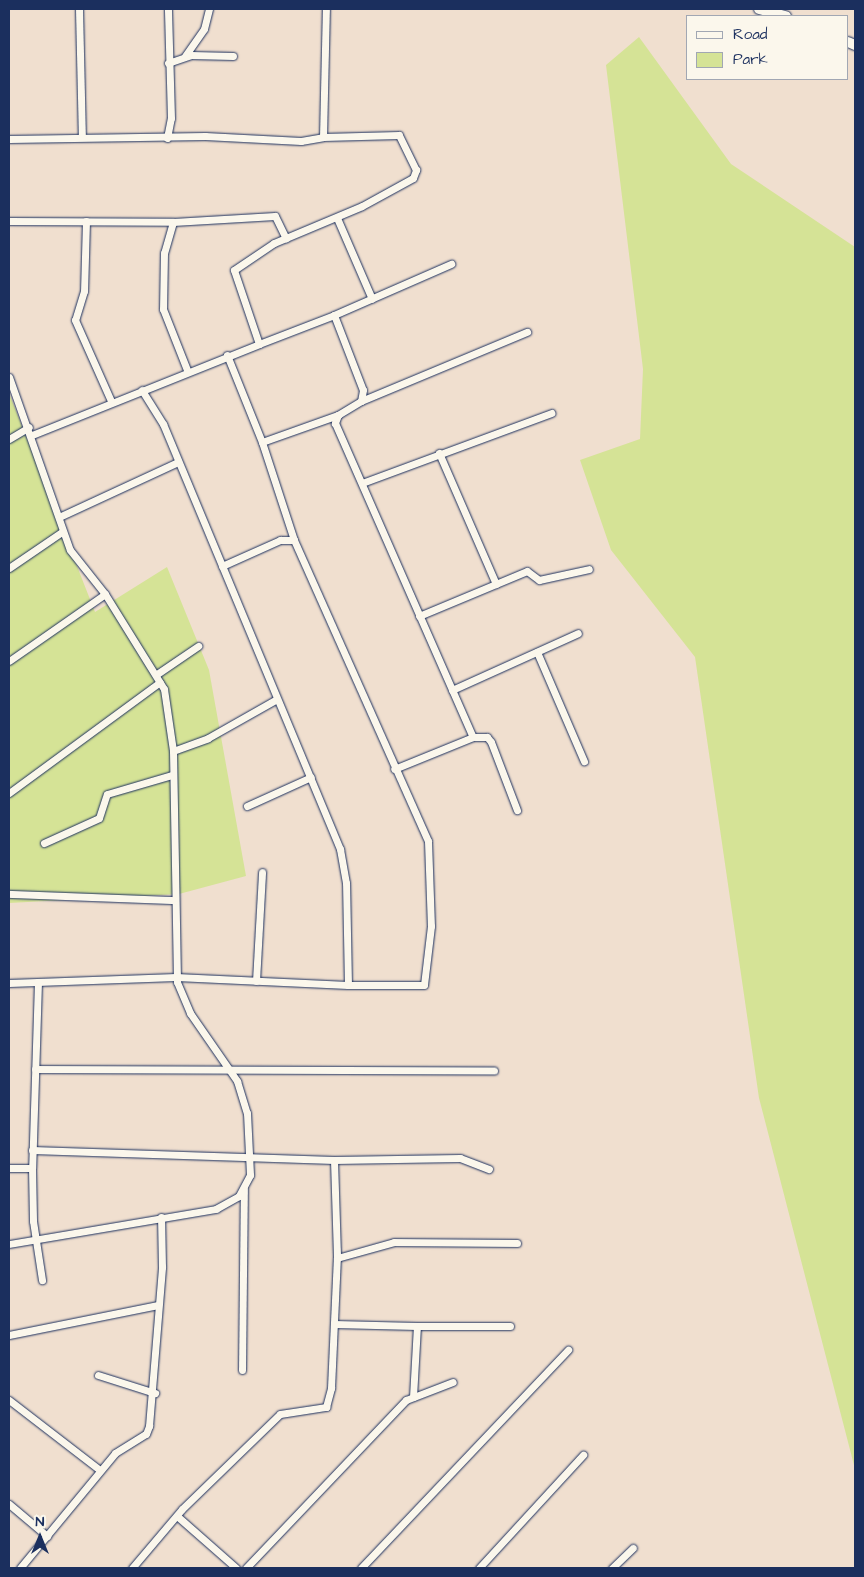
<!DOCTYPE html>
<style>
body{margin:0}
#map{position:relative;width:864px;height:1577px;overflow:hidden;background:#f0dfcf;font-family:"Architects Daughter",sans-serif}
div>[style]{position:absolute}
.green>*{inset:0;background:#d5e396}
.roads{filter:drop-shadow(0 0 1px #1b2f5e) drop-shadow(0 0 1px #1b2f5e)}
.minor>*{height:7px;margin:-3.5px;padding:0 3.5px;transform-origin:3.5px;border-radius:3.5px;background:#fbf7ec}
.secondary>*{height:10px;margin:-5px;padding:0 5px;transform-origin:5px;border-radius:5px;background:#fbf7ec}
span{translate:-50% -50%;white-space:nowrap;text-align:center;line-height:1.15;-webkit-text-stroke:5px #fbf7ec;paint-order:stroke}
.frame{position:absolute;inset:0;border:10px solid #1b2f5e;pointer-events:none}
.legend{position:absolute;left:686px;top:15px;width:162px;height:65px;box-sizing:border-box;background:#fbf7ec;border:1px solid #a1a7b3;margin:0;padding:6px 9px;list-style:none;font-size:15px;color:#1b2f5e}
.legend li{display:flex;align-items:center;gap:10px;height:25px}
.legend b{width:25px;border:1px solid #a1a7b3}
.north{position:absolute;left:15px;top:1512px;width:50px;height:50px;-webkit-text-stroke:4px #fbf7ec;paint-order:stroke;rotate:0deg;font-size:14px;font-weight:700;line-height:20px;text-align:center;color:#1b2f5e}
.north::after{content:'';display:block;margin:auto;width:18px;height:22px;background:#1b2f5e;clip-path:polygon(50% 0,100% 100%,50% 72%,0 100%)}
</style>
<div id="map">
<div class="green">
<div style="clip-path:polygon(639px 37px,731px 164px,855px 247px,855px 1469px,759px 1098px,695px 657px,611px 550px,580px 460px,640px 439px,643px 369px,606px 65px)"></div>
<div style="clip-path:polygon(9px 393px,95px 612px,167px 567px,209px 670px,246px 876px,179px 894px,9px 903px)"></div>
</div>
<div class="roads">
<div class="minor">
<div style="left:79px;top:9px;width:128px;rotate:88.7deg"></div>
<div style="left:185px;top:56px;width:33px;rotate:-55deg"></div>
<div style="left:204px;top:29px;width:21px;rotate:-76deg"></div>
<div style="left:168px;top:63px;width:24px;rotate:-19deg"></div>
<div style="left:191px;top:55px;width:42px;rotate:1.4deg"></div>
<div style="left:167px;top:138px;width:20px;rotate:-79deg"></div>
<div style="left:171px;top:118px;width:109px;rotate:-91.6deg"></div>
<div style="left:9px;top:139px;width:196px;rotate:-0.9deg"></div>
<div style="left:205px;top:136px;width:96px;rotate:3deg"></div>
<div style="left:301px;top:141px;width:22px;rotate:-10deg"></div>
<div style="left:337px;top:218px;width:88px;rotate:66.6deg"></div>
<div style="left:9px;top:221px;width:164px;rotate:0.3deg"></div>
<div style="left:173px;top:222px;width:102px;rotate:-3.4deg"></div>
<div style="left:275px;top:216px;width:25px;rotate:64deg"></div>
<div style="left:86px;top:221px;width:70px;rotate:91.6deg"></div>
<div style="left:84px;top:291px;width:30px;rotate:107deg"></div>
<div style="left:75px;top:320px;width:89px;rotate:66deg"></div>
<div style="left:173px;top:222px;width:32px;rotate:106deg"></div>
<div style="left:164px;top:253px;width:56px;rotate:91deg"></div>
<div style="left:163px;top:309px;width:66px;rotate:68.5deg"></div>
<div style="left:334px;top:315px;width:128px;rotate:-23.6deg"></div>
<div style="left:259px;top:344px;width:80px;rotate:-21.1deg"></div>
<div style="left:334px;top:315px;width:80px;rotate:68.9deg"></div>
<div style="left:363px;top:390px;width:11px;rotate:100deg"></div>
<div style="left:361px;top:401px;width:27px;rotate:149deg"></div>
<div style="left:338px;top:415px;width:9px;rotate:111deg"></div>
<div style="left:335px;top:423px;width:343px;rotate:66.3deg"></div>
<div style="left:473px;top:737px;width:85px;rotate:157.9deg"></div>
<div style="left:227px;top:355px;width:94px;rotate:68.1deg"></div>
<div style="left:9px;top:377px;width:183px;rotate:70.6deg"></div>
<div style="left:70px;top:550px;width:56px;rotate:51.5deg"></div>
<div style="left:105px;top:594px;width:112px;rotate:58.2deg"></div>
<div style="left:164px;top:689px;width:63px;rotate:81.7deg"></div>
<div style="left:173px;top:751px;width:231px;rotate:89deg"></div>
<div style="left:177px;top:982px;width:34px;rotate:67deg"></div>
<div style="left:190px;top:1013px;width:83px;rotate:55.3deg"></div>
<div style="left:237px;top:1081px;width:34px;rotate:73deg"></div>
<div style="left:247px;top:1113px;width:62px;rotate:87.2deg"></div>
<div style="left:250px;top:1175px;width:24px;rotate:118deg"></div>
<div style="left:239px;top:1196px;width:26px;rotate:151deg"></div>
<div style="left:216px;top:1209px;width:210px;rotate:170.4deg"></div>
<div style="left:361px;top:401px;width:180px;rotate:-22.6deg"></div>
<div style="left:32px;top:435px;width:245px;rotate:-21.8deg"></div>
<div style="left:259px;top:344px;width:78px;rotate:-108.7deg"></div>
<div style="left:234px;top:270px;width:48px;rotate:-34deg"></div>
<div style="left:274px;top:243px;width:95px;rotate:-22.8deg"></div>
<div style="left:362px;top:206px;width:58px;rotate:-28.8deg"></div>
<div style="left:413px;top:178px;width:9px;rotate:-69deg"></div>
<div style="left:416px;top:170px;width:39px;rotate:-116deg"></div>
<div style="left:399px;top:135px;width:76px;rotate:178.5deg"></div>
<div style="left:323px;top:137px;width:128px;rotate:-88.7deg"></div>
<div style="left:9px;top:439px;width:23px;rotate:-31deg"></div>
<div style="left:439px;top:453px;width:143px;rotate:66.5deg"></div>
<div style="left:362px;top:483px;width:202px;rotate:-20.3deg"></div>
<div style="left:59px;top:517px;width:131px;rotate:-24.8deg"></div>
<div style="left:294px;top:540px;width:103px;rotate:-108.1deg"></div>
<div style="left:262px;top:442px;width:81px;rotate:-19.6deg"></div>
<div style="left:222px;top:566px;width:64px;rotate:-24.1deg"></div>
<div style="left:280px;top:540px;width:14px"></div>
<div style="left:294px;top:540px;width:329px;rotate:66deg"></div>
<div style="left:428px;top:841px;width:85px;rotate:88deg"></div>
<div style="left:431px;top:926px;width:59px;rotate:96.8deg"></div>
<div style="left:424px;top:985px;width:76px;rotate:180deg"></div>
<div style="left:9px;top:568px;width:65px;rotate:-34.4deg"></div>
<div style="left:419px;top:616px;width:117px;rotate:-22.6deg"></div>
<div style="left:527px;top:571px;width:15px;rotate:37deg"></div>
<div style="left:539px;top:580px;width:51px;rotate:-12.4deg"></div>
<div style="left:537px;top:652px;width:119px;rotate:66.7deg"></div>
<div style="left:9px;top:661px;width:117px;rotate:-34.9deg"></div>
<div style="left:157px;top:674px;width:50px;rotate:-34.3deg"></div>
<div style="left:452px;top:690px;width:138px;rotate:-24.3deg"></div>
<div style="left:473px;top:737px;width:14px"></div>
<div style="left:487px;top:737px;width:6px;rotate:51deg"></div>
<div style="left:491px;top:742px;width:73px;rotate:69.1deg"></div>
<div style="left:173px;top:751px;width:37px;rotate:-20deg"></div>
<div style="left:208px;top:738px;width:79px;rotate:-29.5deg"></div>
<div style="left:9px;top:793px;width:187px;rotate:-36.3deg"></div>
<div style="left:247px;top:806px;width:70px;rotate:-24.4deg"></div>
<div style="left:44px;top:843px;width:60px;rotate:-24.4deg"></div>
<div style="left:99px;top:818px;width:25px;rotate:-72deg"></div>
<div style="left:107px;top:794px;width:68px;rotate:-16.3deg"></div>
<div style="left:9px;top:894px;width:165px;rotate:2.1deg"></div>
<div style="left:256px;top:981px;width:109px;rotate:-86.8deg"></div>
<div style="left:38px;top:982px;width:186px;rotate:91.8deg"></div>
<div style="left:32px;top:1168px;width:53px;rotate:88.9deg"></div>
<div style="left:33px;top:1221px;width:60px;rotate:81.3deg"></div>
<div style="left:9px;top:983px;width:167px;rotate:-2.1deg"></div>
<div style="left:176px;top:977px;width:172px;rotate:2.7deg"></div>
<div style="left:348px;top:985px;width:102px;rotate:-91.1deg"></div>
<div style="left:346px;top:883px;width:35px;rotate:-100deg"></div>
<div style="left:340px;top:849px;width:460px;rotate:-112.6deg"></div>
<div style="left:163px;top:424px;width:40px;rotate:-122deg"></div>
<div style="left:35px;top:1069px;width:459px;rotate:0.2deg"></div>
<div style="left:32px;top:1150px;width:302px;rotate:1.9deg"></div>
<div style="left:334px;top:1160px;width:126px;rotate:-0.9deg"></div>
<div style="left:460px;top:1158px;width:31px;rotate:21deg"></div>
<div style="left:334px;top:1160px;width:98px;rotate:88.2deg"></div>
<div style="left:9px;top:1168px;width:23px"></div>
<div style="left:334px;top:1324px;width:83px;rotate:1.4deg"></div>
<div style="left:9px;top:1335px;width:152px;rotate:-11.4deg"></div>
<div style="left:242px;top:1370px;width:181px;rotate:-89.4deg"></div>
<div style="left:98px;top:1375px;width:60px;rotate:17.5deg"></div>
<div style="left:413px;top:1397px;width:71px;rotate:-86.8deg"></div>
<div style="left:417px;top:1326px;width:93px"></div>
<div style="left:9px;top:1400px;width:115px;rotate:37.6deg"></div>
<div style="left:9px;top:1504px;width:50px;rotate:40.1deg"></div>
<div style="left:177px;top:1516px;width:79px;rotate:41.4deg"></div>
<div style="left:20px;top:1568px;width:149px;rotate:-50.4deg"></div>
<div style="left:115px;top:1453px;width:36px;rotate:-32deg"></div>
<div style="left:146px;top:1434px;width:9px;rotate:-69deg"></div>
<div style="left:149px;top:1426px;width:160px;rotate:-85.3deg"></div>
<div style="left:162px;top:1267px;width:50px;rotate:-91.1deg"></div>
<div style="left:132px;top:1568px;width:77px;rotate:-49.7deg"></div>
<div style="left:182px;top:1509px;width:136px;rotate:-44.1deg"></div>
<div style="left:280px;top:1414px;width:47px;rotate:-8.7deg"></div>
<div style="left:326px;top:1407px;width:20px;rotate:-75deg"></div>
<div style="left:331px;top:1388px;width:130px;rotate:-87.4deg"></div>
<div style="left:337px;top:1258px;width:59px;rotate:-15.7deg"></div>
<div style="left:394px;top:1242px;width:123px;rotate:0.5deg"></div>
<div style="left:246px;top:1568px;width:232px;rotate:-46.4deg"></div>
<div style="left:406px;top:1400px;width:50px;rotate:-21deg"></div>
<div style="left:361px;top:1568px;width:301px;rotate:-46.5deg"></div>
<div style="left:479px;top:1568px;width:154px;rotate:-47.4deg"></div>
<div style="left:612px;top:1568px;width:29px;rotate:-44deg"></div>
</div>
<div class="secondary">
<div style="left:759px;top:9px;width:28px;rotate:15deg"></div>
<div style="left:848px;top:42px;width:8px;rotate:23deg"></div>
</div>
</div>
<div class="frame"></div>
<ul class="legend">
<li><b style="height:6px;background:#fbf7ec"></b>Road</li>
<li><b style="height:14px;background:#d5e396"></b>Park</li>
</ul>
<div class="north">N</div>
</div>
